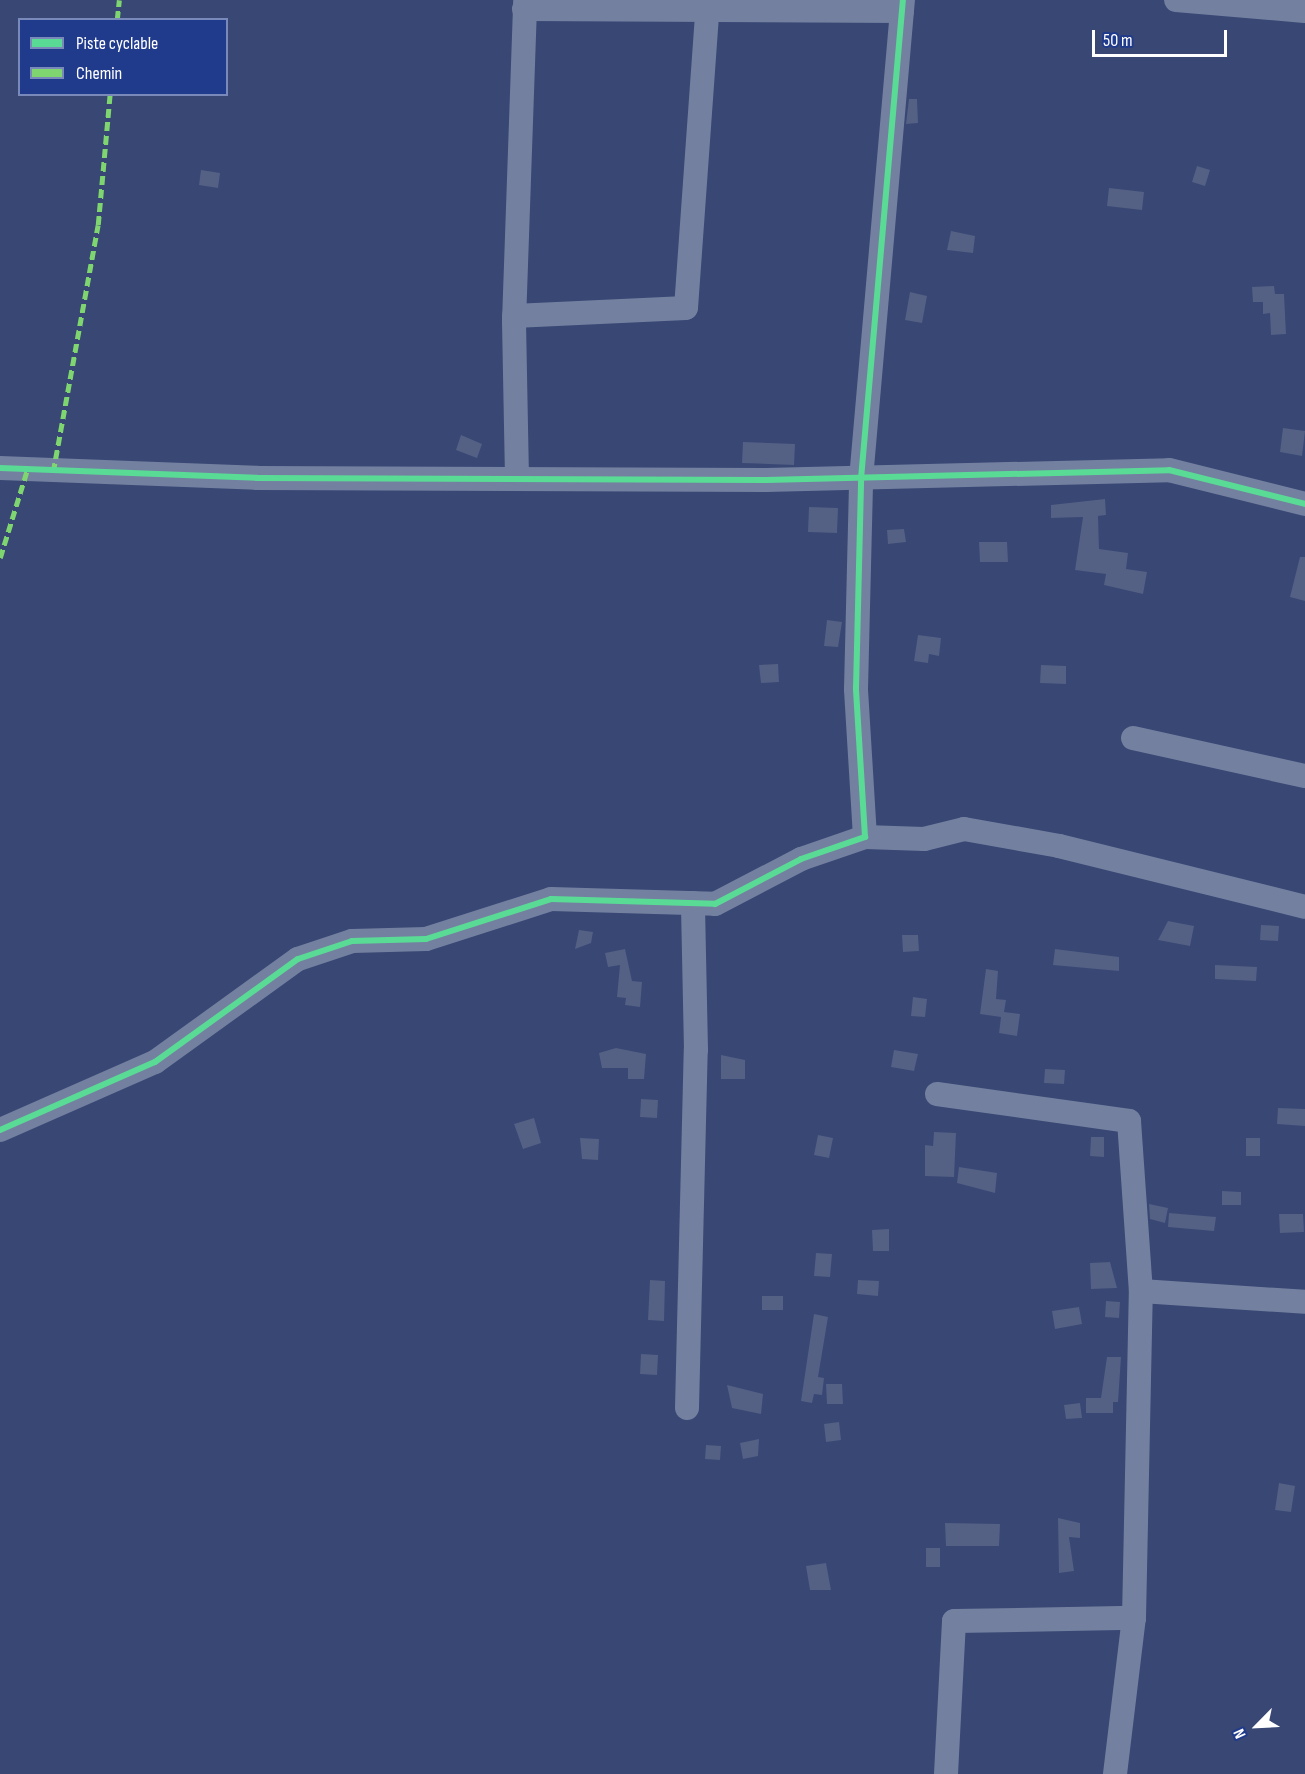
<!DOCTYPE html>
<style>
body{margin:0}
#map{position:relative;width:1305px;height:1774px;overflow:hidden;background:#384774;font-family:"Sofia Sans Condensed",sans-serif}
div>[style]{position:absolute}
.building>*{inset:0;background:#546084}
.minor>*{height:24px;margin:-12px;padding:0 12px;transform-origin:12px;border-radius:12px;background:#7480a0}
.quiet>*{height:4.5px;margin-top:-2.25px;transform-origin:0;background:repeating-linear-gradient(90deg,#7fd670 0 9px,transparent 0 13.5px)}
.cycleway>*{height:6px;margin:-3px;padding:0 3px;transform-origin:3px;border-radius:3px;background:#5adb95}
span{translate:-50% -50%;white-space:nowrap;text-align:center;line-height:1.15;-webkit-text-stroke:4.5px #203a8c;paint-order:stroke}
.legend{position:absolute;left:18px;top:18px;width:210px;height:78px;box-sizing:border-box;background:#203a8c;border:2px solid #7989ba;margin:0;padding:8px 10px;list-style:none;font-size:18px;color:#fff}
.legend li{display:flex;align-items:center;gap:12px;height:30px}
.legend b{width:30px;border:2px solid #7989ba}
.north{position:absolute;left:1227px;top:1696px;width:60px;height:60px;-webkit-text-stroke:4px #203a8c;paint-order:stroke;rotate:246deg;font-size:16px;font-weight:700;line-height:24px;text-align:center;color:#fff}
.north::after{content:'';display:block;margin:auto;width:21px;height:27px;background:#fff;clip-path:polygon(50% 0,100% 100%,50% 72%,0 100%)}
.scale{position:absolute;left:1092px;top:30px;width:135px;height:27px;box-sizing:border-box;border:3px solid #fff;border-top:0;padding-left:8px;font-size:18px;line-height:21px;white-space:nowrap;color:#fff;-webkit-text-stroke:4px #203a8c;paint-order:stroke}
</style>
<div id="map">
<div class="building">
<div style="clip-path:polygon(909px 99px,917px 99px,918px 123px,906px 124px)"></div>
<div style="clip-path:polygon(1197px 166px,1210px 170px,1205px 186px,1192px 182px)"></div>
<div style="clip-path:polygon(201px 170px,220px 173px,218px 188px,199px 185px)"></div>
<div style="clip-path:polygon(1109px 188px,1144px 192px,1142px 210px,1107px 206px)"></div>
<div style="clip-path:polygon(951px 231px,975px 236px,973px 253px,947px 250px)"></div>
<div style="clip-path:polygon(1274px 286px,1275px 294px,1284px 294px,1286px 334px,1271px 335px,1270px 313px,1263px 314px,1263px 302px,1253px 302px,1252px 287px)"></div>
<div style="clip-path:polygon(910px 292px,927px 296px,922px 323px,905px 320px)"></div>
<div style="clip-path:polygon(1283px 428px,1305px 431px,1302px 456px,1280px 452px)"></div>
<div style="clip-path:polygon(461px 435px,482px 444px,477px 458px,456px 450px)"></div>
<div style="clip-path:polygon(743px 442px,795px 444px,794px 465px,742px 463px)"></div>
<div style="clip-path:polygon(1105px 499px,1106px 515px,1098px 516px,1099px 549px,1128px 553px,1126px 569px,1147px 572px,1143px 594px,1104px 585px,1106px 574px,1075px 570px,1083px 517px,1051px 518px,1051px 505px)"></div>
<div style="clip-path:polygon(809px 507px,838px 508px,837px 533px,808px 532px)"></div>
<div style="clip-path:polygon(904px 529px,906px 542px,888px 544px,887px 530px)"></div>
<div style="clip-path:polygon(979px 542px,1007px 542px,1008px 562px,980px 562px)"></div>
<div style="clip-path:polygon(1300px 557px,1305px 557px,1305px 601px,1290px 597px)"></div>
<div style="clip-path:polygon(827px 620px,842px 622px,838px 647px,824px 646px)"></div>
<div style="clip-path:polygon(918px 635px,941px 638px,939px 656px,929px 654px,928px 663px,914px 661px)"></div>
<div style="clip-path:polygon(778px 664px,779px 682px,761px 683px,759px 665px)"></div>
<div style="clip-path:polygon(1041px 665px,1066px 666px,1066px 684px,1040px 683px)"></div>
<div style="clip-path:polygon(1168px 921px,1194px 926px,1190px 946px,1158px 940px)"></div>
<div style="clip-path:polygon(1261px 925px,1279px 926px,1278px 941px,1260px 940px)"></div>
<div style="clip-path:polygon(579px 930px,593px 932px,591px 943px,575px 949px)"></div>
<div style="clip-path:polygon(902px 935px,918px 935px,919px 951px,903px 952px)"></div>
<div style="clip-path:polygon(625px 949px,632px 981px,642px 982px,640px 1007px,625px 1005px,626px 998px,617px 997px,620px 965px,608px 967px,605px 953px)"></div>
<div style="clip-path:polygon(1055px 949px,1119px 957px,1119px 971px,1053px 965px)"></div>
<div style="clip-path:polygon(1215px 965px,1257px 967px,1256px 981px,1215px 979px)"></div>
<div style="clip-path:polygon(986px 969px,998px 971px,996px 999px,1006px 1000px,1004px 1012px,1020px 1014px,1017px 1036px,999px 1033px,1001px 1017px,980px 1014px)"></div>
<div style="clip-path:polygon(913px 997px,927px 999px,925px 1017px,911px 1016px)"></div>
<div style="clip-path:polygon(616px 1048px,646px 1054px,644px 1079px,628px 1079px,628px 1068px,602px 1068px,599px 1053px)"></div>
<div style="clip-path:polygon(894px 1050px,918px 1054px,914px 1071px,891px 1067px)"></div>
<div style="clip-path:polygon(721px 1055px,745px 1060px,745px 1079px,721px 1079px)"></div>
<div style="clip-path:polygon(1045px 1069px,1065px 1070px,1064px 1084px,1044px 1083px)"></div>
<div style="clip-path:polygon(641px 1099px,658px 1100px,657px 1118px,640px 1117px)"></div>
<div style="clip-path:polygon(1278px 1108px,1305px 1109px,1305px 1126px,1277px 1124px)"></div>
<div style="clip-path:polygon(534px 1118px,541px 1143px,523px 1149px,514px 1124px)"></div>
<div style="clip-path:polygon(934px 1132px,956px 1133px,954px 1177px,925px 1176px,925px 1145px,933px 1146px)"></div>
<div style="clip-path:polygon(818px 1135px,833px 1138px,829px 1158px,814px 1155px)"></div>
<div style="clip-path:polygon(1091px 1137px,1104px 1137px,1104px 1157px,1090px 1156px)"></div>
<div style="clip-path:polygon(580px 1138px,599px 1139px,598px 1160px,582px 1159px)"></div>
<div style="clip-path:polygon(1246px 1138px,1260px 1138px,1260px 1156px,1246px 1156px)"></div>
<div style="clip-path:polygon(959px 1167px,997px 1173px,995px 1193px,957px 1183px)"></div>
<div style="clip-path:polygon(1222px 1191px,1241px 1192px,1241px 1205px,1222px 1205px)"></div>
<div style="clip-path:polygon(1149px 1204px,1168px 1208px,1165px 1223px,1150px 1219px)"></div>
<div style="clip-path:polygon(1169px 1213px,1216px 1217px,1214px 1231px,1168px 1227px)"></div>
<div style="clip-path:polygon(1279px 1214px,1303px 1214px,1304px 1232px,1280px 1233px)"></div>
<div style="clip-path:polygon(889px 1229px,889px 1251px,873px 1251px,872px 1230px)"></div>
<div style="clip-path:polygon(816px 1253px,832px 1254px,830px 1277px,814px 1276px)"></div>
<div style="clip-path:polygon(1110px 1262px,1117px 1288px,1091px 1289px,1090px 1263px)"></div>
<div style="clip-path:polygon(650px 1280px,665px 1281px,664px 1321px,648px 1320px)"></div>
<div style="clip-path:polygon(858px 1280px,879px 1281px,878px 1296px,857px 1294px)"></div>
<div style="clip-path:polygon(762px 1296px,783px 1296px,783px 1310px,762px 1310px)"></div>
<div style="clip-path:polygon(1106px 1301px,1120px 1302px,1119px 1318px,1105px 1317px)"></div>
<div style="clip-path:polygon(1079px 1307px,1082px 1324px,1055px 1329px,1052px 1311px)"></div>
<div style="clip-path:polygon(814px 1314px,828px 1317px,818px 1377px,824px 1378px,822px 1395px,814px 1394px,812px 1403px,801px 1401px)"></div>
<div style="clip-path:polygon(641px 1354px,658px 1355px,657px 1375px,640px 1374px)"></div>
<div style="clip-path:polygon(1107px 1357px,1121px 1357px,1118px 1402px,1113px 1402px,1113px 1413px,1086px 1413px,1086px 1398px,1101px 1398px)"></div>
<div style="clip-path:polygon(826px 1384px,842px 1384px,843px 1404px,827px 1404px)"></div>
<div style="clip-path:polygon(727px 1385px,763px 1394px,761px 1414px,732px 1408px)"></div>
<div style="clip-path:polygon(1080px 1403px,1082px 1418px,1066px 1419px,1064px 1405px)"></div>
<div style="clip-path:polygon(839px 1422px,841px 1440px,826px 1442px,824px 1424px)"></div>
<div style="clip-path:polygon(759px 1439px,758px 1456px,743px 1459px,740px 1443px)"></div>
<div style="clip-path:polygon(706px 1445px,721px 1446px,720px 1460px,705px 1459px)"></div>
<div style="clip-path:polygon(1279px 1483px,1295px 1486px,1291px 1512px,1275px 1510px)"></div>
<div style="clip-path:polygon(1058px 1518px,1080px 1523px,1080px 1538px,1069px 1537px,1074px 1571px,1059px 1573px)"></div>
<div style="clip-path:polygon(945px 1523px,1000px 1524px,999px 1546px,946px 1546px)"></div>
<div style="clip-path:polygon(926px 1548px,940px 1548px,940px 1567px,926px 1567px)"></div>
<div style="clip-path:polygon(826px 1563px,831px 1590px,810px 1590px,806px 1566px)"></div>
</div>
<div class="minor">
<div style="left:1176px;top:0;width:129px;rotate:4.9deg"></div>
<div style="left:524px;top:9px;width:378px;rotate:0.3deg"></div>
<div style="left:514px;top:316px;width:172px;rotate:-2.7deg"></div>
<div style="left:686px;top:308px;width:309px;rotate:-85.9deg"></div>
<div style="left:0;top:468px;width:257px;rotate:2.2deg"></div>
<div style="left:257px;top:478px;width:509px;rotate:0.23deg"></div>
<div style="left:766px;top:480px;width:403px;rotate:-1.4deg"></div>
<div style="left:1169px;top:470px;width:140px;rotate:14deg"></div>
<div style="left:517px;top:478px;width:156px;rotate:-91.1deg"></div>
<div style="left:514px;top:322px;width:322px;rotate:-88deg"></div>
<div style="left:1133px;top:738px;width:176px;rotate:12.5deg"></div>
<div style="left:865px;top:837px;width:59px;rotate:1.9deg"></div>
<div style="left:924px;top:839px;width:41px;rotate:-14deg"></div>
<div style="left:964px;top:829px;width:97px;rotate:10.1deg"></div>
<div style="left:1059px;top:846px;width:253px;rotate:13.9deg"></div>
<div style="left:937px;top:1094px;width:194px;rotate:8deg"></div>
<div style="left:1129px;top:1121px;width:170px;rotate:86deg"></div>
<div style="left:1141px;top:1291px;width:164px;rotate:3.8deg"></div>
<div style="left:0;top:1130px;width:169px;rotate:-23.7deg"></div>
<div style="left:155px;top:1062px;width:176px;rotate:-35.8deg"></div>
<div style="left:298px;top:959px;width:57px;rotate:-18.4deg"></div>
<div style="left:352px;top:941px;width:74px;rotate:-1.5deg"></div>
<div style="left:426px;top:939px;width:131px;rotate:-17.7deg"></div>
<div style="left:551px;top:899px;width:164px;rotate:1.7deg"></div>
<div style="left:715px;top:904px;width:97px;rotate:-27.6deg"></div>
<div style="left:801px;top:859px;width:68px;rotate:-19deg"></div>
<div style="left:865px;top:837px;width:148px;rotate:-93.5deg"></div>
<div style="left:856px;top:689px;width:210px;rotate:-88.6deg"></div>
<div style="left:861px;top:479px;width:481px;rotate:-85deg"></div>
<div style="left:687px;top:1408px;width:358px;rotate:-88.6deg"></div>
<div style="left:696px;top:1050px;width:147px;rotate:-91.2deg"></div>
<div style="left:946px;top:1774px;width:153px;rotate:-87deg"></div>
<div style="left:954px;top:1621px;width:180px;rotate:-1deg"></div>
<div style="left:1115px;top:1774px;width:157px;rotate:-83.1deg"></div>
<div style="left:1134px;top:1618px;width:327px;rotate:-88.8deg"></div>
</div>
<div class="quiet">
<div style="left:117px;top:20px;width:20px;rotate:-84deg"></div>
<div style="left:53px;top:472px;width:251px;rotate:-79.7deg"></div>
<div style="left:98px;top:225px;width:132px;rotate:-84.8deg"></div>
<div style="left:0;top:558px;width:92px;rotate:-72.9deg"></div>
</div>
<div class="cycleway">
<div style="left:0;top:468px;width:257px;rotate:2.2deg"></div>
<div style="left:257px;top:478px;width:509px;rotate:0.23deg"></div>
<div style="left:766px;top:480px;width:403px;rotate:-1.4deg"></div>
<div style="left:1169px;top:470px;width:140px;rotate:14deg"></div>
<div style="left:0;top:1130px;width:169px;rotate:-23.7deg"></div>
<div style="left:155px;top:1062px;width:176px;rotate:-35.8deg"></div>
<div style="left:298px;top:959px;width:57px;rotate:-18.4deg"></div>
<div style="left:352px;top:941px;width:74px;rotate:-1.5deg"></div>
<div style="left:426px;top:939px;width:131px;rotate:-17.7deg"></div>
<div style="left:551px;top:899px;width:164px;rotate:1.7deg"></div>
<div style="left:715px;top:904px;width:97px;rotate:-27.6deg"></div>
<div style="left:801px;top:859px;width:68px;rotate:-19deg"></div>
<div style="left:865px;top:837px;width:148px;rotate:-93.5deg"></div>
<div style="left:856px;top:689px;width:210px;rotate:-88.6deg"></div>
<div style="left:861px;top:479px;width:481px;rotate:-85deg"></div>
</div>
<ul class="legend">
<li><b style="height:8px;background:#5adb95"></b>Piste cyclable</li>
<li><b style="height:8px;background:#7fd670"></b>Chemin</li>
</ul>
<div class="north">N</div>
<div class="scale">50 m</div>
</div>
